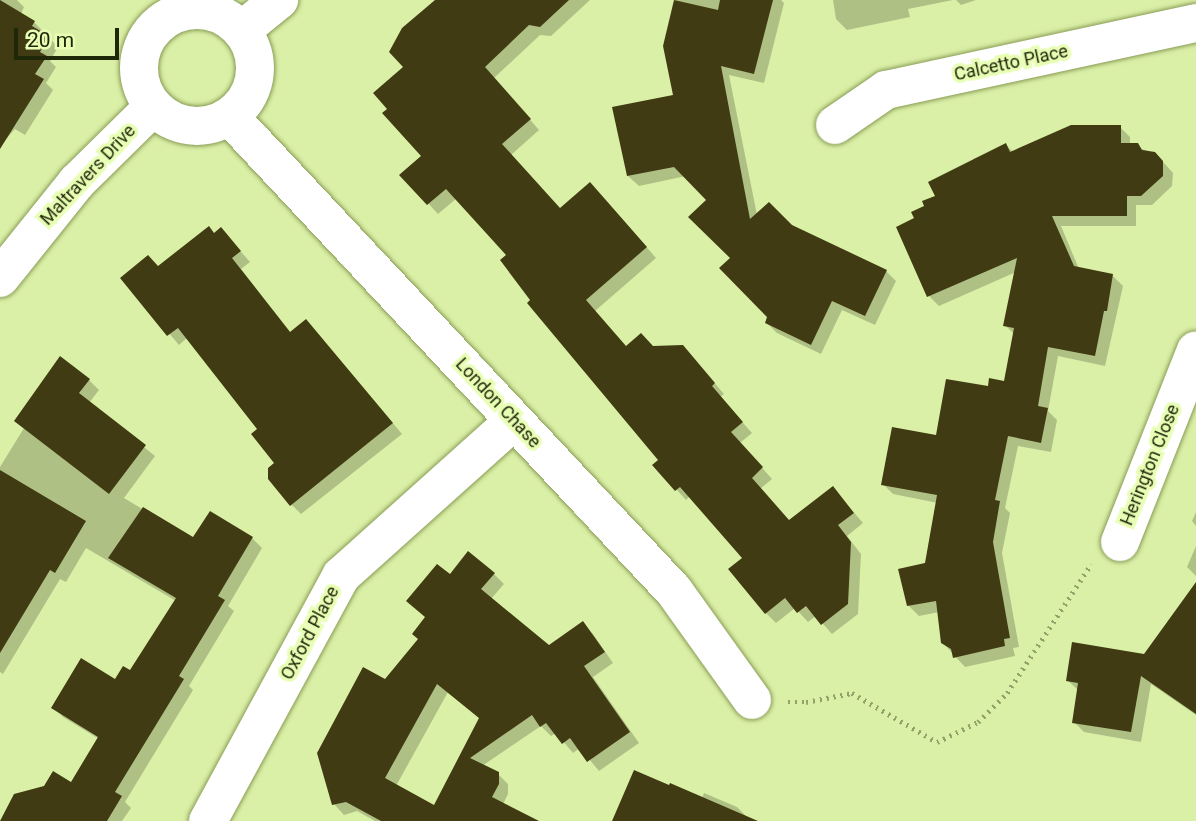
<!DOCTYPE html>
<style>
body{margin:0}
#map{position:relative;width:1196px;height:821px;overflow:hidden;background:#dbf0a7;font-family:Roboto,sans-serif}
div>[style]{position:absolute}
.shadow>*{inset:0;background:#0003}
.building>*{inset:0;background:#413b13}
.path>*{height:4.5px;margin-top:-2.25px;transform-origin:0;background:repeating-linear-gradient(90deg,#92a269 0 2px,transparent 0 7px)}
.roads{filter:drop-shadow(0 0 2px #899c56) drop-shadow(0 0 2px #899c56)}
.minor>*{height:38px;margin:-19px;padding:0 19px;transform-origin:19px;border-radius:19px;background:#fff}
.minor>.ring{margin:-19px;padding:0;box-sizing:content-box;background:none;border:38px solid #fff;border-radius:50%}
span{translate:-50% -50%;white-space:nowrap;text-align:center;line-height:1.15;-webkit-text-stroke:7px #e8feb4;paint-order:stroke}
.street-label{font-size:18px;color:#1f2709}
.scale{position:absolute;left:14px;top:28px;width:105px;height:32px;box-sizing:border-box;border:4px solid #1f2709;border-top:0;padding-left:9px;font-size:21px;line-height:24px;white-space:nowrap;color:#1f2709;-webkit-text-stroke:5px #e8feb4;paint-order:stroke}
</style>
<div id="map">
<div class="shadow">
<div style="clip-path:polygon(0 0,17px 0,24px 7px,21px 14px,34px 22px,58px 47px,50px 61px,56px 67px,46px 83px,53px 90px,25px 135px,15px 129px,0 146px)"></div>
<div style="clip-path:polygon(435px 0,590px 0,551px 36px,540px 35px,494px 78px,539px 130px,511px 155px,560px 210px,600px 194px,656px 258px,595px 311px,627px 348px,653px 348px,693px 358px,724px 394px,720px 397px,752px 433px,740px 443px,772px 479px,760px 489px,790px 522px,833px 488px,863px 523px,847px 536px,861px 554px,858px 614px,832px 634px,816px 616px,808px 622px,795px 608px,776px 623px,766px 613px,745px 558px,690px 496px,686px 500px,654px 465px,661px 460px,532px 300px,508px 255px,457px 198px,438px 214px,402px 175px,423px 156px,389px 109px)"></div>
<div style="clip-path:polygon(676px 0,781px 0,784px 3px,764px 83px,729px 75px,757px 215px,791px 226px,886px 271px,896px 281px,875px 325px,842px 310px,821px 354px,777px 333px,767px 323px,769px 317px,732px 258px,708px 200px,686px 176px,639px 186px,628px 176px,675px 96px,665px 46px)"></div>
<div style="clip-path:polygon(833px 0,953px 0,908px 9px,910px 17px,847px 30px,836px 19px)"></div>
<div style="clip-path:polygon(956px 0,976px 0,961px 5px)"></div>
<div style="clip-path:polygon(1120px 127px,1130px 137px,1130px 145px,1154px 153px,1165px 164px,1173px 173px,1172px 186px,1152px 205px,1136px 205px,1136px 226px,1061px 226px,1079px 269px,1113px 276px,1123px 286px,1105px 366px,1058px 356px,1048px 411px,1057px 420px,1051px 452px,1018px 446px,1005px 508px,1010px 513px,1002px 553px,1019px 647px,1013px 648px,1015px 656px,965px 667px,943px 643px,939px 612px,919px 616px,909px 606px,926px 564px,938px 503px,893px 494px,883px 484px,989px 389px,1005px 383px,1014px 334px,1005px 325px,1016px 272px,939px 306px,929px 296px,898px 228px,916px 219px,975px 163px,973px 159px,1006px 145px,1013px 152px)"></div>
<div style="clip-path:polygon(221px 229px,250px 262px,241px 269px,291px 333px,316px 332px,402px 434px,301px 514px,291px 504px,277px 463px,260px 429px,188px 337px,179px 345px,122px 278px,159px 268px)"></div>
<div style="clip-path:polygon(89px 380px,99px 390px,89px 403px,155px 456px,124px 498px,194px 540px,252px 538px,262px 548px,228px 606px,234px 611px,189px 686px,193px 690px,125px 802px,131px 808px,122px 821px,1px 821px,71px 784px,99px 739px,63px 717px,53px 707px,131px 672px,176px 601px,86px 548px,66px 582px,60px 579px,3px 674px,0 672px,0 467px,24px 428px)"></div>
<div style="clip-path:polygon(1196px 512px,1196px 526px,1192px 521px)"></div>
<div style="clip-path:polygon(1196px 546px,1196px 576px,1187px 567px)"></div>
<div style="clip-path:polygon(evenodd,494px 574px,504px 584px,491px 599px,549px 648px,583px 624px,593px 634px,613px 663px,593px 677px,639px 743px,599px 771px,580px 748px,573px 753px,556px 733px,551px 736px,541px 726px,482px 766px,498px 774px,508px 784px,508px 794px,503px 804px,529px 821px,375px 821px,357px 811px,344px 815px,334px 804px,385px 681px,420px 639px,427px 618px,450px 576px,494px 574px,448px 692px,480px 719px,435px 807px,396px 786px,448px 692px)"></div>
<div style="clip-path:polygon(1196px 585px,1196px 715px,1151px 684px,1141px 742px,1084px 732px,1074px 722px,1078px 690px,1067px 680px,1145px 656px)"></div>
<div style="clip-path:polygon(704px 793px,737px 807px,747px 817px,746px 821px,614px 821px,702px 798px)"></div>
</div>
<div class="building">
<div style="clip-path:polygon(0 0,35px 21px,32px 26px,49px 36px,40px 52px,47px 56px,35px 74px,44px 79px,0 149px)"></div>
<div style="clip-path:polygon(435px 0,569px 0,540px 27px,529px 25px,485px 67px,531px 119px,502px 144px,560px 208px,590px 182px,647px 247px,586px 300px,626px 346px,641px 333px,653px 346px,683px 345px,715px 383px,712px 386px,743px 422px,731px 432px,763px 467px,752px 478px,789px 520px,833px 486px,854px 513px,838px 525px,851px 542px,848px 604px,821px 625px,806px 606px,797px 613px,785px 598px,765px 614px,728px 569px,742px 558px,680px 487px,675px 491px,652px 465px,658px 460px,527px 303px,530px 300px,500px 260px,506px 255px,446px 189px,427px 205px,399px 175px,421px 156px,382px 113px,387px 109px,373px 93px,403px 67px,389px 52px,402px 28px)"></div>
<div style="clip-path:polygon(674px 0,718px 10px,720px 0,773px 0,754px 74px,721px 66px,750px 219px,769px 202px,792px 225px,887px 270px,865px 316px,832px 301px,811px 345px,765px 323px,767px 317px,719px 268px,730px 258px,688px 217px,706px 200px,674px 167px,627px 176px,612px 107px,673px 95px,663px 46px)"></div>
<div style="clip-path:polygon(1071px 125px,1121px 125px,1121px 143px,1138px 143px,1142px 150px,1155px 152px,1163px 161px,1163px 176px,1141px 196px,1127px 196px,1127px 216px,1052px 216px,1074px 266px,1113px 274px,1107px 311px,1104px 311px,1095px 356px,1048px 347px,1038px 406px,1048px 408px,1041px 443px,1008px 436px,995px 500px,1000px 501px,993px 542px,1010px 638px,1004px 639px,1005px 646px,953px 658px,951px 649px,941px 643px,936px 601px,907px 606px,898px 569px,925px 563px,937px 495px,881px 485px,892px 427px,936px 435px,946px 379px,988px 386px,989px 378px,1004px 381px,1014px 328px,1003px 326px,1017px 258px,927px 297px,896px 227px,914px 218px,911px 212px,924px 206px,922px 201px,935px 196px,928px 182px,1006px 143px,1010px 152px)"></div>
<div style="clip-path:polygon(209px 226px,214px 233px,221px 227px,241px 251px,232px 258px,290px 332px,306px 319px,393px 423px,290px 506px,268px 479px,268px 468px,274px 463px,251px 434px,257px 429px,178px 328px,167px 336px,120px 278px,148px 255px,158px 266px)"></div>
<div style="clip-path:polygon(60px 356px,90px 379px,79px 393px,146px 445px,109px 494px,14px 421px)"></div>
<div style="clip-path:polygon(0 470px,86px 521px,55px 573px,50px 570px,0 653px)"></div>
<div style="clip-path:polygon(143px 507px,193px 537px,210px 511px,253px 537px,218px 596px,225px 600px,179px 676px,184px 679px,115px 792px,122px 796px,107px 821px,0 821px,14px 794px,44px 786px,53px 771px,71px 782px,98px 737px,51px 708px,81px 658px,115px 679px,123px 666px,130px 670px,176px 598px,108px 558px)"></div>
<div style="clip-path:polygon(evenodd,468px 551px,495px 573px,481px 589px,549px 645px,583px 621px,605px 652px,584px 666px,630px 732px,587px 762px,570px 738px,562px 744px,546px 723px,540px 727px,532px 715px,470px 758px,499px 772px,499px 784px,492px 797px,539px 821px,381px 821px,346px 802px,332px 805px,317px 753px,363px 667px,385px 679px,418px 639px,412px 634px,425px 617px,406px 601px,437px 564px,450px 574px,468px 551px,437px 684px,479px 718px,434px 805px,385px 778px,437px 684px)"></div>
<div style="clip-path:polygon(1196px 582px,1196px 714px,1141px 676px,1131px 732px,1072px 723px,1078px 683px,1066px 681px,1072px 642px,1144px 654px)"></div>
<div style="clip-path:polygon(634px 770px,669px 785px,670px 783px,758px 821px,612px 821px)"></div>
</div>
<div class="path">
<div style="left:788px;top:702px;width:18px"></div>
<div style="left:806px;top:702px;width:47px;rotate:-11.1deg"></div>
<div style="left:852px;top:693px;width:98px;rotate:30deg"></div>
<div style="left:937px;top:742px;width:46px;rotate:-26deg"></div>
<div style="left:978px;top:722px;width:41px;rotate:-45deg"></div>
<div style="left:1007px;top:693px;width:154px;rotate:-56.9deg"></div>
</div>
<div class="roads">
<div class="minor">
<div class="ring" style="left:139px;top:10px;width:78px;height:78px"></div>
<div style="left:242px;top:30px;width:48px;rotate:-39deg"></div>
<div style="left:230px;top:117px;width:649px;rotate:46.87deg"></div>
<div style="left:674px;top:591px;width:134px;rotate:54.4deg"></div>
<div style="left:835px;top:125px;width:62px;rotate:-34.5deg"></div>
<div style="left:886px;top:90px;width:317px;rotate:-12.2deg"></div>
<div style="left:0;top:278px;width:123px;rotate:-51.3deg"></div>
<div style="left:77px;top:182px;width:107px;rotate:-44.6deg"></div>
<div style="left:1120px;top:542px;width:206px;rotate:-68.4deg"></div>
<div style="left:208px;top:821px;width:279px;rotate:-61.5deg"></div>
<div style="left:341px;top:576px;width:232px;rotate:-41.9deg"></div>
</div>
</div>
<div class="street-label">
<span style="left:1011px;top:63px;rotate:-12deg">Calcetto Place</span>
<span style="left:88px;top:175px;rotate:-47deg">Maltravers Drive</span>
<span style="left:498px;top:403px;rotate:47deg">London Chase</span>
<span style="left:1150px;top:465px;rotate:-68deg">Herington Close</span>
<span style="left:310px;top:633px;rotate:-62deg">Oxford Place</span>
</div>
<div class="scale">20 m</div>
</div>
